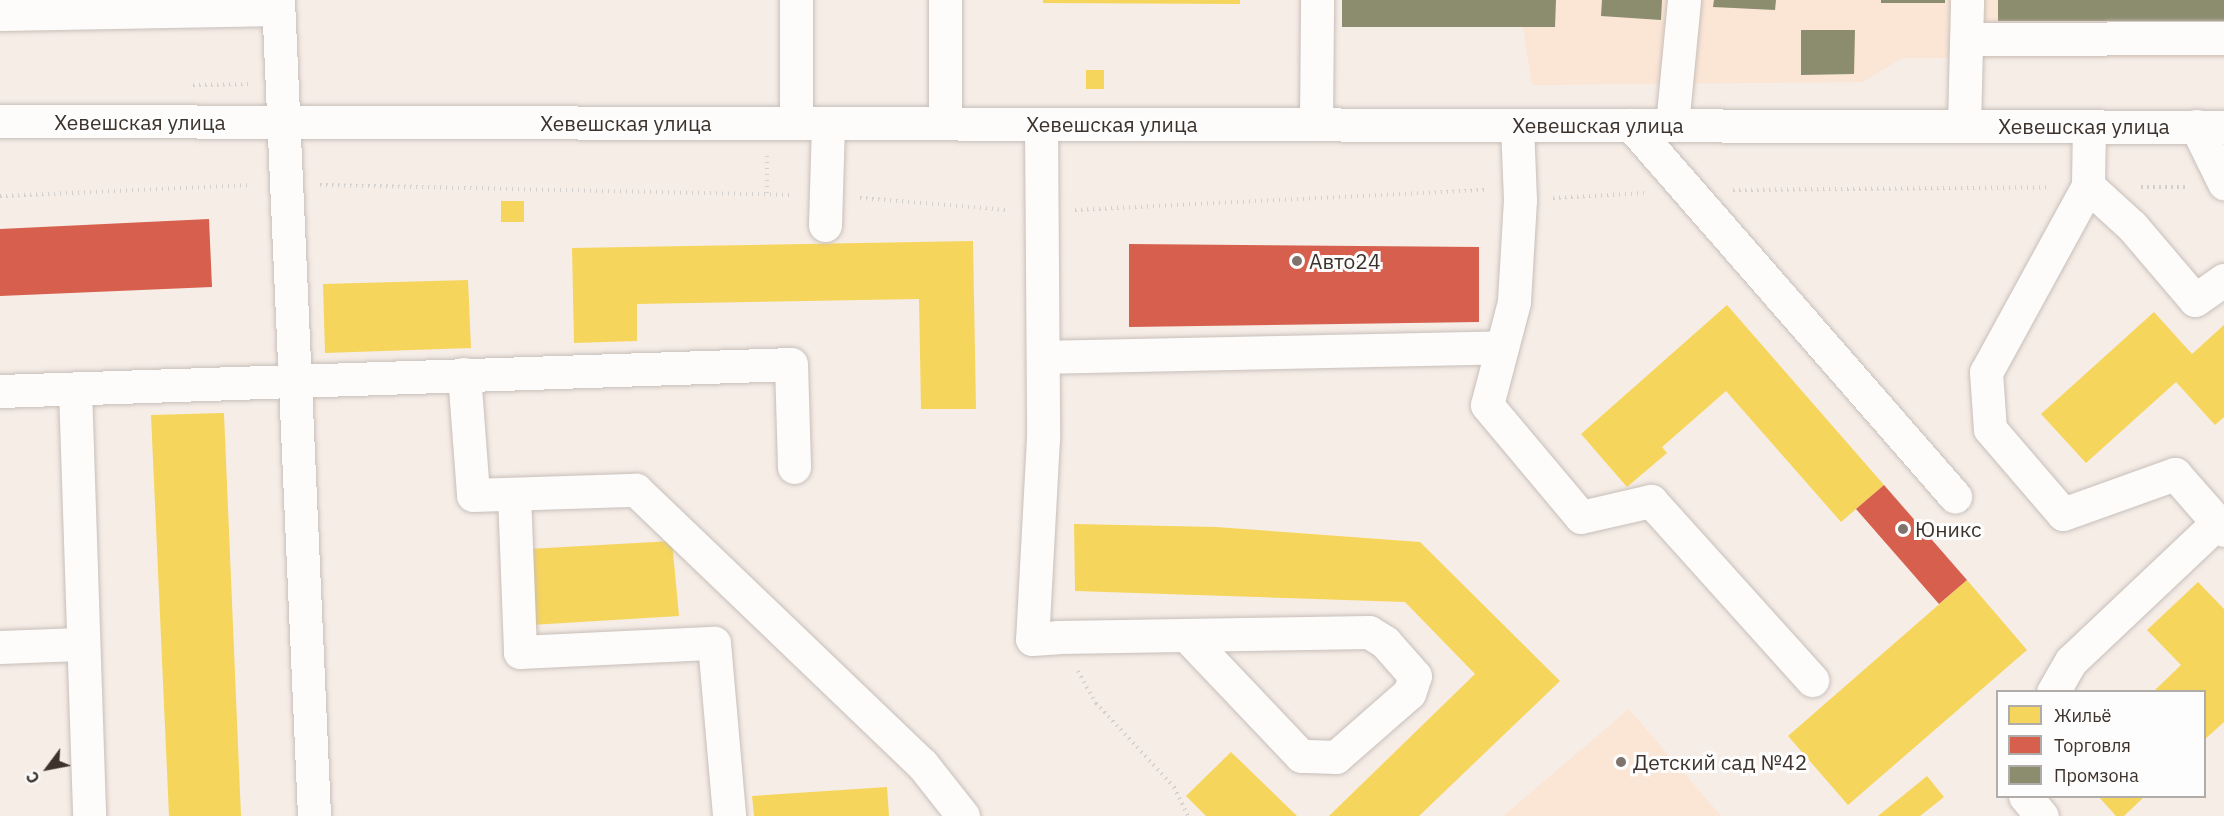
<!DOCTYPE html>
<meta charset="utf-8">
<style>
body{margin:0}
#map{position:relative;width:2224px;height:816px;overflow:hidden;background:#f6ede7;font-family:"IBM Plex Sans",sans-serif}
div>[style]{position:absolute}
.built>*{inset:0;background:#fbe5d5}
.homes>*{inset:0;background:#f6d55c}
.shops>*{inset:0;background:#d6604d}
.industry>*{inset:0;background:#8c8c6e}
.path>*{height:4px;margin-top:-2px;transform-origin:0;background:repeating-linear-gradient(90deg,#d3d0ce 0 1.5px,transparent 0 6px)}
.roads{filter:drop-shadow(0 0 2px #c7bfb9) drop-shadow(0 0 2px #c7bfb9)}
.minor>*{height:33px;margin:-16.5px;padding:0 16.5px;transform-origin:16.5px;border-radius:16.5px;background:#fefcfb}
.dots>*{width:16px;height:16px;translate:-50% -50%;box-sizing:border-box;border:3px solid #fdfdfd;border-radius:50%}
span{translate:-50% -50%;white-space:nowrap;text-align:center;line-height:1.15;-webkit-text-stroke:6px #fdfdfd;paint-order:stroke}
.street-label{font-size:21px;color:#3d332c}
.poi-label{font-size:21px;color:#3d332c}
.left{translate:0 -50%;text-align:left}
.legend{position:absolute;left:1996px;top:690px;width:210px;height:108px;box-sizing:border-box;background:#fdfdfd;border:2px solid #b0aca9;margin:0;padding:8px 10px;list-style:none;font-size:18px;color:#3d332c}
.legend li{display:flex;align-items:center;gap:12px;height:30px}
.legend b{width:30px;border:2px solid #b0aca9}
.north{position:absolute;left:18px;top:738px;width:60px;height:60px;-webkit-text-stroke:4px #fdfdfd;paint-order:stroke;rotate:238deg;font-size:16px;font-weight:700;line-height:24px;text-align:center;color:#3d332c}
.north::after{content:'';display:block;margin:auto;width:21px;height:27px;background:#3d332c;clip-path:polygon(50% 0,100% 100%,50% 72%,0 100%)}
</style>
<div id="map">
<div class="built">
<div style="clip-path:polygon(1342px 0,2224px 0,2224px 58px,1902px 58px,1863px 82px,1532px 85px,1523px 27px,1342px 27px)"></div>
<div style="clip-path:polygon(1629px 709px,1721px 816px,1503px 816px)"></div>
</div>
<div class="homes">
<div style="clip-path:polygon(1043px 0,1240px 0,1240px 4px,1043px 3px)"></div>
<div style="clip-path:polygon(1086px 70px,1104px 70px,1104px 89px,1086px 89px)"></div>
<div style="clip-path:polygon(501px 201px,524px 201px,524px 222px,501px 222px)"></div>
<div style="clip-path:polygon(973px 241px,976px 409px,921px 409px,919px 299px,637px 304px,637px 341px,574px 343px,572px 248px)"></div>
<div style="clip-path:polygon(468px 280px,471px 348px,325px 353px,323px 284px)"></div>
<div style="clip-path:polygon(1727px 305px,1884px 485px,1841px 522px,1726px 391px,1662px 447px,1667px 453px,1627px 487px,1581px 434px)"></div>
<div style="clip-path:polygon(2154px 312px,2192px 354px,2224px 325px,2224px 417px,2215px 425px,2176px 382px,2086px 463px,2041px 414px)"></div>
<div style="clip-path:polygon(224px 413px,241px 816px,169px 816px,151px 415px)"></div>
<div style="clip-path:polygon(1074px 524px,1216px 527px,1420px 542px,1560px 681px,1419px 816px,1329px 816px,1475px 674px,1405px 602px,1075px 591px)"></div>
<div style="clip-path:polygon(672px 541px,679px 616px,531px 625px,528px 549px)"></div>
<div style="clip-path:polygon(1967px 580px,2027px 650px,1848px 805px,1788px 736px)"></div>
<div style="clip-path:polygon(2198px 582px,2224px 609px,2224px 722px,2204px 740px,2204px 692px,2153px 692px,2181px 665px,2147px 630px)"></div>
<div style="clip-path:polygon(1231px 752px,1297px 816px,1206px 816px,1186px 796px)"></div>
<div style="clip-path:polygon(1927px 776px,1944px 797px,1920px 816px,1878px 816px)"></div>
<div style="clip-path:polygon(887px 787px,889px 816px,754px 816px,752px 796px)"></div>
<div style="clip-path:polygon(2098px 796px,2145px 796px,2124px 816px,2116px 816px)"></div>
</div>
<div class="shops">
<div style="clip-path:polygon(209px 219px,212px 287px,0 296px,0 229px)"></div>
<div style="clip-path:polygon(1129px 244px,1479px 247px,1479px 322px,1129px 327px)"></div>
<div style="clip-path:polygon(1884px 485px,1967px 580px,1939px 604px,1856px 509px)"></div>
</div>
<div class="industry">
<div style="clip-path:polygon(1342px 0,1556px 0,1555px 27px,1342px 27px)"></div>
<div style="clip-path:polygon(1602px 0,1662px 0,1661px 20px,1601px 16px)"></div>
<div style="clip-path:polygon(1714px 0,1776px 0,1775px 10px,1713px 7px)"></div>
<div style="clip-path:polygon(1881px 0,1945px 0,1945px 3px,1881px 3px)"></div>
<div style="clip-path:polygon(1998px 0,2224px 0,2224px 21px,1998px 21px)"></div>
<div style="clip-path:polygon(1801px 30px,1855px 30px,1854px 74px,1801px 75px)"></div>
</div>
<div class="path">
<div style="left:193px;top:85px;width:55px;rotate:-1deg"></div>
<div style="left:767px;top:156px;width:38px;rotate:90deg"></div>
<div style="left:320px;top:185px;width:472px;rotate:1.2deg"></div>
<div style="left:2141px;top:187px;width:46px"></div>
<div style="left:1733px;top:190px;width:316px;rotate:-0.5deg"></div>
<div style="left:0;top:196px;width:252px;rotate:-2.5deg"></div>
<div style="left:860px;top:198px;width:148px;rotate:4.6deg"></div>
<div style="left:1553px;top:198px;width:91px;rotate:-3.1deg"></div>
<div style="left:1075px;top:210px;width:412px;rotate:-2.8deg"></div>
<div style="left:1078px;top:671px;width:37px;rotate:61deg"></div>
<div style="left:1096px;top:703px;width:115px;rotate:47.1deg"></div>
<div style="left:1174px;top:787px;width:32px;rotate:64deg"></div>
</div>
<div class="roads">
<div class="minor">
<div style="left:278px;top:0;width:817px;rotate:87.47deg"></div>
<div style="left:0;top:14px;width:278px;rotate:-1deg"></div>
<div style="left:1967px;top:39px;width:257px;rotate:-0.2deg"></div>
<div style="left:0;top:121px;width:2224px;rotate:0.15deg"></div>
<div style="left:796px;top:123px;width:123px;rotate:-90deg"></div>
<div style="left:945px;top:123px;width:123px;rotate:-90deg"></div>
<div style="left:1041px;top:124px;width:314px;rotate:89.6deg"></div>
<div style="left:1043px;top:438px;width:201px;rotate:93.1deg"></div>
<div style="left:1032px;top:639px;width:26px;rotate:-4deg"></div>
<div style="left:1058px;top:637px;width:311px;rotate:-0.9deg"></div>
<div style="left:1369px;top:632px;width:19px;rotate:32deg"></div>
<div style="left:1385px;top:642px;width:45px;rotate:48.6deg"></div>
<div style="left:1415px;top:676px;width:18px;rotate:109deg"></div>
<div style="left:1409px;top:693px;width:97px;rotate:138.8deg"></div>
<div style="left:1336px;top:757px;width:35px;rotate:-178deg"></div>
<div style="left:1301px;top:756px;width:166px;rotate:-133.5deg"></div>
<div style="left:1316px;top:124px;width:124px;rotate:-89.5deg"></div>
<div style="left:1517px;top:125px;width:75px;rotate:87.7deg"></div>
<div style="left:1520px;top:200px;width:102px;rotate:93.4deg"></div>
<div style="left:1514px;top:302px;width:106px;rotate:104.7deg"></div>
<div style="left:1487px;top:405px;width:146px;rotate:50deg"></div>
<div style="left:1581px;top:517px;width:72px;rotate:-12.9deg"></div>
<div style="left:1651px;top:501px;width:241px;rotate:48deg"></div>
<div style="left:1631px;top:125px;width:493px;rotate:48.9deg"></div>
<div style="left:1672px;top:125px;width:126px;rotate:-84.5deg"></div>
<div style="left:1964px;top:126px;width:126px;rotate:-88.6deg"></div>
<div style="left:2089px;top:126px;width:60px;rotate:91deg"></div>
<div style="left:2088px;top:186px;width:212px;rotate:118.7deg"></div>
<div style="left:1986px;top:372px;width:57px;rotate:86deg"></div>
<div style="left:1990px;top:429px;width:112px;rotate:49.3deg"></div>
<div style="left:2063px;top:514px;width:119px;rotate:-19.7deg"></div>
<div style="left:2175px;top:474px;width:74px;rotate:48.8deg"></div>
<div style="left:2196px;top:126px;width:64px;rotate:63.8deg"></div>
<div style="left:2088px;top:186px;width:59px;rotate:42.3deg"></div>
<div style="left:2132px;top:226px;width:97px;rotate:49.6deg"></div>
<div style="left:2195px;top:300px;width:35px;rotate:-35deg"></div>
<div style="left:825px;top:225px;width:102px;rotate:-88.3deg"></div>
<div style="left:1043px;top:357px;width:459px;rotate:-1.2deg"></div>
<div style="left:464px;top:374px;width:121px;rotate:85.7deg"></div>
<div style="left:473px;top:495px;width:163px;rotate:-1.8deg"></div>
<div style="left:636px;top:490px;width:396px;rotate:43.8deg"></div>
<div style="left:922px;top:764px;width:66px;rotate:51.7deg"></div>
<div style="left:75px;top:389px;width:427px;rotate:88.1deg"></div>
<div style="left:0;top:391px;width:791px;rotate:-1.95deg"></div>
<div style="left:791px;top:364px;width:103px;rotate:88.3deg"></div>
<div style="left:514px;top:494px;width:158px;rotate:87.8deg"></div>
<div style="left:520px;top:652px;width:194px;rotate:-2.7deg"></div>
<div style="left:714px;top:643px;width:174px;rotate:85deg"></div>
<div style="left:0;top:647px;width:83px;rotate:-2.1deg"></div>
<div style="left:2053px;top:692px;width:36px;rotate:-60deg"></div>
<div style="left:2071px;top:661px;width:201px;rotate:-43.4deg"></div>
<div style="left:2025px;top:796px;width:26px;rotate:50deg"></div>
</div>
</div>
<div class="dots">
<div style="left:1297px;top:261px;background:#7e746d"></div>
<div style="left:1903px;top:529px;background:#7e746d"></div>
<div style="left:1621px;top:762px;background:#7e746d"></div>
</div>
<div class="street-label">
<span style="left:140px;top:122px">Хевешская улица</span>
<span style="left:626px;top:123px">Хевешская улица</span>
<span style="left:1112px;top:124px">Хевешская улица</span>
<span style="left:1598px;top:125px">Хевешская улица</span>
<span style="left:2084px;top:126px">Хевешская улица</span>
</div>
<div class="poi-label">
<span class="left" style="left:1309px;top:261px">Авто24</span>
<span class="left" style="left:1915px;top:529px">Юникс</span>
<span class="left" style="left:1633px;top:762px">Детский сад №42</span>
</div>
<ul class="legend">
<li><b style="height:16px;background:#f6d55c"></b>Жильё</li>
<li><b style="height:16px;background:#d6604d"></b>Торговля</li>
<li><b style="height:16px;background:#8c8c6e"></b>Промзона</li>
</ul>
<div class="north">С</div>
</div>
